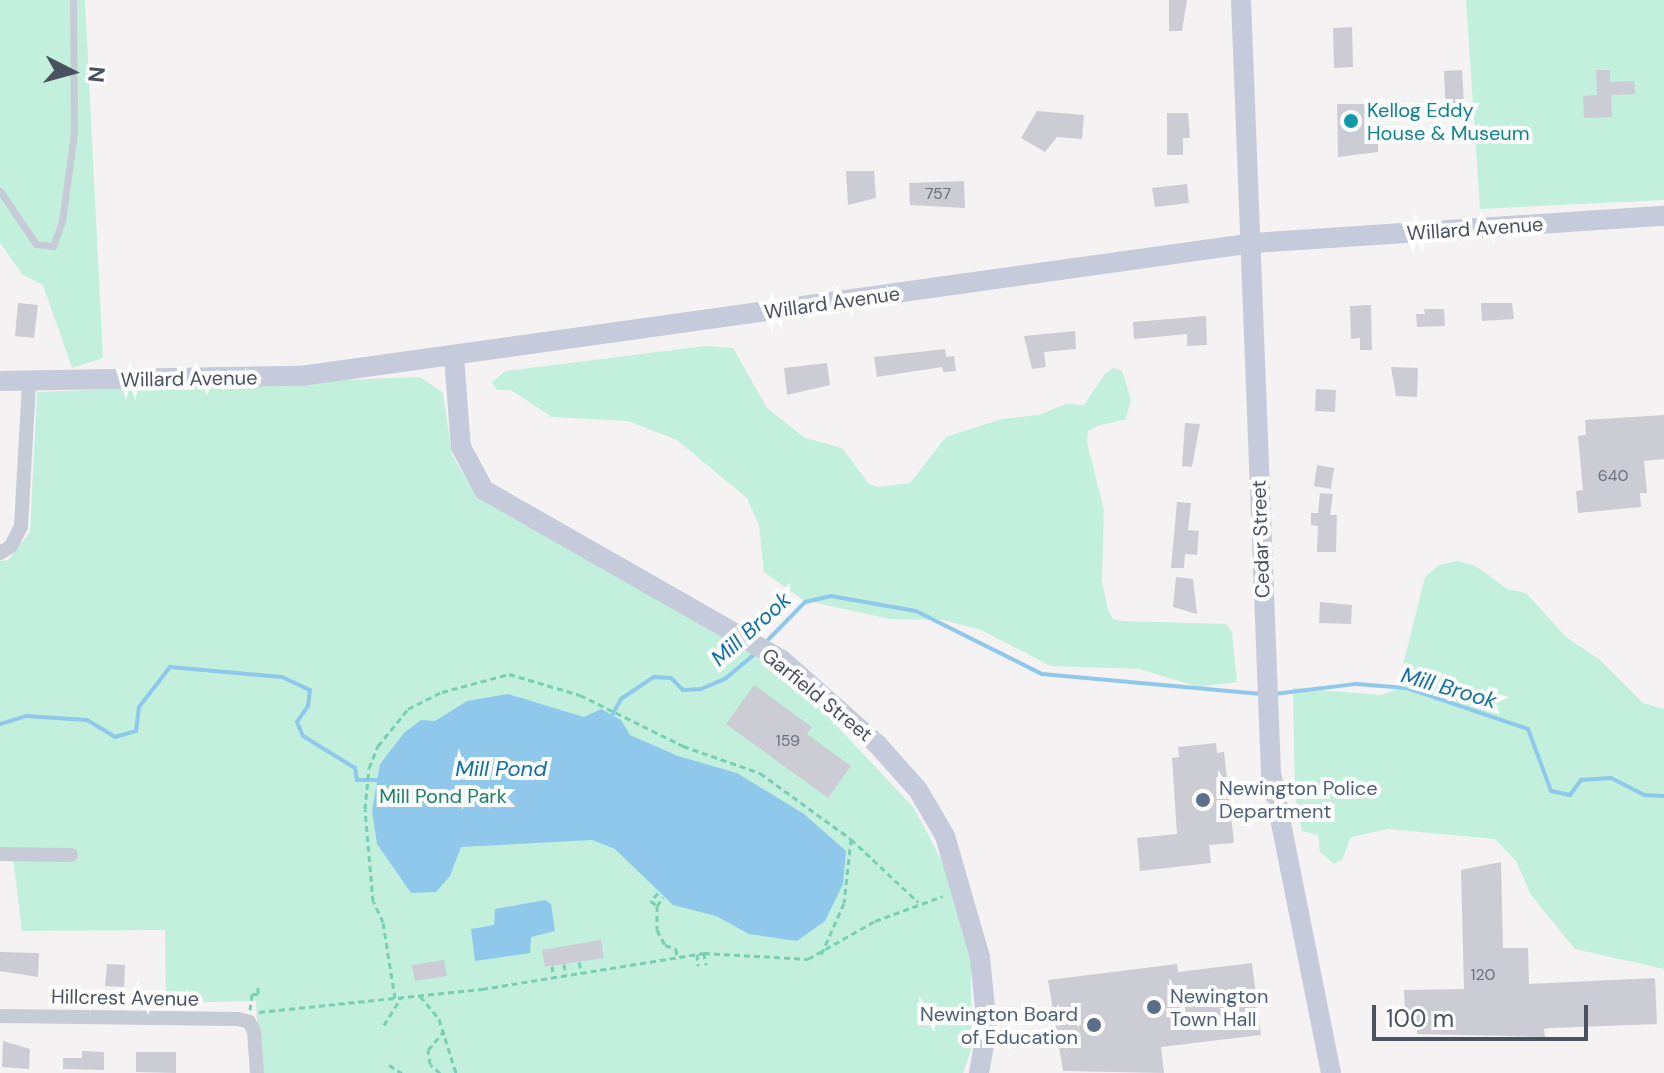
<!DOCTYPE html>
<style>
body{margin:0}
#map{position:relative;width:1664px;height:1073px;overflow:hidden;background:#f4f2f2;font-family:"DM Sans",sans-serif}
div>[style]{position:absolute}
.green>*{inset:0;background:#c2f0dc}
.water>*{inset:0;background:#90c8ec}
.stream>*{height:4px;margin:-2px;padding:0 2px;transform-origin:2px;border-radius:2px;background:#90c8ec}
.building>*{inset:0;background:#cccdd4}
.path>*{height:3px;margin-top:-1.5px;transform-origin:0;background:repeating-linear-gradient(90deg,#7aceb4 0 6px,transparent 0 10px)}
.lane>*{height:7px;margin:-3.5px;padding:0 3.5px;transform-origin:3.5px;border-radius:3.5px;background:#c6cbd6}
.street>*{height:14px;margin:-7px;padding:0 7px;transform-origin:7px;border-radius:7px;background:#c6cbd6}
.secondary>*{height:20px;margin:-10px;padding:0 10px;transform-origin:10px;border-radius:10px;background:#c5cbda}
.dots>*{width:22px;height:22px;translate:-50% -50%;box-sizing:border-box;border:4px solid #fff;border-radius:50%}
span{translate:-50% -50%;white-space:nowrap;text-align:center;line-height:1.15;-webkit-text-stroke:8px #fff;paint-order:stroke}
.number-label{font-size:16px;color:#6a707c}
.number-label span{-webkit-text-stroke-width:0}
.culture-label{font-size:20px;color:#0d838f}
.left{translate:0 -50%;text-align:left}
.street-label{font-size:20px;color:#4a515f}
.service-label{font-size:20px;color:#4e5e75}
.right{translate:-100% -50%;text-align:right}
.park-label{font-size:20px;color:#198261}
.water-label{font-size:22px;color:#0e6fae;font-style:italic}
.north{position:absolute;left:32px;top:32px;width:80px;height:80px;-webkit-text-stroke:6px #fff;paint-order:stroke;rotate:96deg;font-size:22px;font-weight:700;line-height:32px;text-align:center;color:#4a515f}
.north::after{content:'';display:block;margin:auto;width:28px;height:36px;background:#4a515f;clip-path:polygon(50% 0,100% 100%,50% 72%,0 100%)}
.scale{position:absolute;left:1372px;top:1005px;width:216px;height:36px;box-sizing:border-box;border:4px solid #4a515f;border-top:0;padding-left:10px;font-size:24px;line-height:28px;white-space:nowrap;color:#4a515f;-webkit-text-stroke:6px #fff;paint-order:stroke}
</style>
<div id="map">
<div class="green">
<div style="clip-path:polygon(0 0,85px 0,103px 358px,72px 368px,43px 285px,23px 275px,0 243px)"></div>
<div style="clip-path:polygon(1466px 0,1664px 0,1664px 200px,1480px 209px)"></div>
<div style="clip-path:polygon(705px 346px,733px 348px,767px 408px,805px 438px,842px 448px,869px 484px,878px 487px,910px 483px,946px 437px,1002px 419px,1039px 415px,1066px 404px,1084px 405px,1105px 374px,1113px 368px,1122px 371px,1131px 399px,1126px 419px,1097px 426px,1088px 431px,1087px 442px,1104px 510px,1102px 581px,1108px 610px,1113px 619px,1122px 621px,1226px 624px,1232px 632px,1237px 682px,1199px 687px,1139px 669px,1051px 666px,981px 630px,943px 620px,889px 619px,803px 600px,764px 572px,759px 525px,747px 498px,677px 440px,628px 421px,552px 417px,511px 390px,497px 390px,492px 382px,506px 371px)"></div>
<div style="clip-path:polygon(420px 377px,443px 393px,452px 455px,474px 492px,759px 659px,819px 707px,914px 808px,944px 865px,971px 958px,971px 1050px,963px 1073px,260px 1073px,256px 1001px,166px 1003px,165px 930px,22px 931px,12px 849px,0 848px,0 561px,8px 560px,30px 532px,37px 392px)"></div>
<div style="clip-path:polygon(1458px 561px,1476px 566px,1507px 589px,1526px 593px,1566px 637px,1600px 660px,1643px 703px,1664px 709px,1664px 969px,1575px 949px,1531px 895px,1516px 861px,1495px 839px,1388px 829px,1351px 837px,1342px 860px,1334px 864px,1320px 852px,1318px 835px,1302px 831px,1295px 798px,1293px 688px,1382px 695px,1397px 689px,1425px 577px,1439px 565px)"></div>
</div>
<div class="water">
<div style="clip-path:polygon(508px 694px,584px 717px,601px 709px,621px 720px,630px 735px,678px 756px,737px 773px,804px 814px,846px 851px,843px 884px,825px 921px,797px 941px,749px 934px,716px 916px,673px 905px,615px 849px,592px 840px,461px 847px,450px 876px,436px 892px,411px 893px,377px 844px,372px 811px,380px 764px,404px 733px,421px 720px,435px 721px,467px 701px)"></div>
<div style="clip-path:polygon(545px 900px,551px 904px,555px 931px,531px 937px,530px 953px,475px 961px,471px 929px,494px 925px,495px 909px)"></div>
</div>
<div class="stream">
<div style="left:766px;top:642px;width:56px;rotate:-45.7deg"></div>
<div style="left:805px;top:602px;width:27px;rotate:-13deg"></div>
<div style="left:831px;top:596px;width:86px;rotate:10deg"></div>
<div style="left:916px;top:611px;width:141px;rotate:26.6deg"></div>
<div style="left:1042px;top:674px;width:220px;rotate:5.2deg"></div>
<div style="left:1274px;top:694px;width:83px;rotate:-7deg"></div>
<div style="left:1356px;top:684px;width:51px;rotate:4.5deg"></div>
<div style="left:1407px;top:688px;width:128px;rotate:18.7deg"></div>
<div style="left:1528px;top:729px;width:66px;rotate:69.6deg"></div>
<div style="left:1551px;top:791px;width:19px;rotate:12deg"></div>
<div style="left:1570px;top:795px;width:19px;rotate:-54deg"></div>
<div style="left:1581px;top:780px;width:30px;rotate:-4deg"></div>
<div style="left:1611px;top:778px;width:37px;rotate:27deg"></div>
<div style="left:1644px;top:795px;width:20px;rotate:3deg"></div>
<div style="left:610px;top:719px;width:23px;rotate:-61deg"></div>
<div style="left:621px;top:699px;width:40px;rotate:-34deg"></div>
<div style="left:654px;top:677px;width:17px;rotate:3deg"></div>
<div style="left:671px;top:678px;width:17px;rotate:45deg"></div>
<div style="left:683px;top:690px;width:18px;rotate:-3deg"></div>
<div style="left:701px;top:689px;width:26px;rotate:-23deg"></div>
<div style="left:725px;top:679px;width:42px;rotate:-40.2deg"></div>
<div style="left:0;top:724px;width:27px;rotate:-17deg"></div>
<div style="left:26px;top:716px;width:61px;rotate:3.8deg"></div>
<div style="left:87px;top:720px;width:33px;rotate:31deg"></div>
<div style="left:115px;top:737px;width:22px;rotate:-16deg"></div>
<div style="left:136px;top:731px;width:24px;rotate:-83deg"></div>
<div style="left:139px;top:707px;width:51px;rotate:-52.2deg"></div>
<div style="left:170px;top:667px;width:112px;rotate:5.1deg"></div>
<div style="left:282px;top:677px;width:31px;rotate:25deg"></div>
<div style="left:310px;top:690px;width:16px;rotate:97deg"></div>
<div style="left:308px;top:706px;width:19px;rotate:125deg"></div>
<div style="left:297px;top:722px;width:15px;rotate:67deg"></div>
<div style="left:303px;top:736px;width:61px;rotate:31.6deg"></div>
<div style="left:355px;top:768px;width:12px;rotate:81deg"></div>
<div style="left:357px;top:780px;width:20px"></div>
</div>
<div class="building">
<div style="clip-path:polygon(1169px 0,1187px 0,1182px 31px,1169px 31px)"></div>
<div style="clip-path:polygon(1352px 27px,1353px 67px,1334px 68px,1333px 28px)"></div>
<div style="clip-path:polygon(1462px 70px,1465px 119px,1446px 120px,1444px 71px)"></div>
<div style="clip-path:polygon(1596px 70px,1610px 70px,1610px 82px,1634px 81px,1635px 94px,1611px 95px,1612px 117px,1584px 118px,1583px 96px,1597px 95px)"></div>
<div style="clip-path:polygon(1337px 104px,1365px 104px,1365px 138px,1378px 138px,1378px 152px,1338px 157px)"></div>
<div style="clip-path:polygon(1037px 111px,1084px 115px,1082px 139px,1057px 137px,1045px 152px,1021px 138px)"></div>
<div style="clip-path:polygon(1167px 113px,1188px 113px,1190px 138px,1183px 138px,1183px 155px,1167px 155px)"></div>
<div style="clip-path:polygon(846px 171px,874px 171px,876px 198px,848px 205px)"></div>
<div style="clip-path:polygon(964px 181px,965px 208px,910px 205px,909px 183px)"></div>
<div style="clip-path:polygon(1187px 184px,1189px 203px,1155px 207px,1152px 188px)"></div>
<div style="clip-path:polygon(18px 303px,38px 305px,34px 338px,15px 336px)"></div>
<div style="clip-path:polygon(1481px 303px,1512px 303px,1514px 319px,1482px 321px)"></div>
<div style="clip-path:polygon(1371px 305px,1372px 350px,1360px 350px,1360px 338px,1351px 339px,1350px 306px)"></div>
<div style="clip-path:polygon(1424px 309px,1444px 309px,1445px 326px,1417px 327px,1416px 314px,1425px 314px)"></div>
<div style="clip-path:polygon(1206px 316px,1207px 345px,1187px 346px,1187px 334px,1134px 339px,1133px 322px)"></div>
<div style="clip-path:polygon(1075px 331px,1076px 349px,1044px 352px,1046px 367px,1032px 369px,1024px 336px)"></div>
<div style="clip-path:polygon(945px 349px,946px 357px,954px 356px,956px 371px,943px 372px,942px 367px,877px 377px,874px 357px)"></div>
<div style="clip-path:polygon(827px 363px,830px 385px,787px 395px,784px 368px)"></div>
<div style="clip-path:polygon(1391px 367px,1418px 368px,1417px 397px,1396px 396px)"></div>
<div style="clip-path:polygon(1316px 389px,1336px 390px,1335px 412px,1315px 411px)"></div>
<div style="clip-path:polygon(1664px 415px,1664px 459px,1644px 461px,1647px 493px,1640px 493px,1641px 507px,1578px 513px,1576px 491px,1583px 490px,1578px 436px,1586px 435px,1585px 420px)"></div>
<div style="clip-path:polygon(1185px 423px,1200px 424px,1192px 467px,1182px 466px)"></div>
<div style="clip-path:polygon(1317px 465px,1334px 468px,1331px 489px,1314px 486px)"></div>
<div style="clip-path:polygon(1320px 493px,1333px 494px,1330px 515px,1337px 515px,1336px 552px,1317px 552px,1318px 526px,1311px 525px,1311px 513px,1318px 513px)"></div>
<div style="clip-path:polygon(1177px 502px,1191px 503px,1188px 530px,1199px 531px,1197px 555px,1185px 554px,1184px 568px,1171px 568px)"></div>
<div style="clip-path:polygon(1176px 577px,1193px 579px,1197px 614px,1173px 607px)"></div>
<div style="clip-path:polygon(1320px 602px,1352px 605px,1351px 624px,1319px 623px)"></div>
<div style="clip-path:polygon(754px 685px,812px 727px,807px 734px,851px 766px,828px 798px,726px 724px)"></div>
<div style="clip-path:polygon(1216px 743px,1217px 753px,1224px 752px,1234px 843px,1209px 845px,1211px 863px,1140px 871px,1137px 838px,1177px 834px,1172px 758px,1179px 757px,1178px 747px)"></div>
<div style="clip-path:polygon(1501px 862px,1503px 948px,1528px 948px,1529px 984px,1655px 978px,1657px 1024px,1551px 1028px,1544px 1029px,1545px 1037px,1417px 1034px,1416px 1013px,1405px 1013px,1404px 990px,1464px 989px,1461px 870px)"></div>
<div style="clip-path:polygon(601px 940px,604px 958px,545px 967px,542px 950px)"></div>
<div style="clip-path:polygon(0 952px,39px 953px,38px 977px,0 971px)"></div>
<div style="clip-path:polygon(444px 960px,447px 976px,415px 981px,412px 965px)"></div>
<div style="clip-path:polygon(1252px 963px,1261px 1035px,1161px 1047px,1164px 1073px,1063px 1071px,1048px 980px,1177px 964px,1178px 972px)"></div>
<div style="clip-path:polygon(107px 964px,125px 965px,124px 987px,105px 986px)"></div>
<div style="clip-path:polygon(3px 1041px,30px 1049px,29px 1069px,2px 1067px)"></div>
<div style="clip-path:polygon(82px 1051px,104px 1052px,104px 1070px,63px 1069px,63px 1058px,82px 1058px)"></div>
<div style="clip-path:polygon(136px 1052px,176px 1052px,176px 1073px,136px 1072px)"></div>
</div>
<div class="path">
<div style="left:851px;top:839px;width:92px;rotate:43.2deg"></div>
<div style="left:658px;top:893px;width:11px;rotate:131deg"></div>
<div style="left:651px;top:901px;width:8px;rotate:40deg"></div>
<div style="left:657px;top:906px;width:24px;rotate:90deg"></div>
<div style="left:657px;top:930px;width:17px;rotate:62deg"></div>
<div style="left:665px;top:945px;width:12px;rotate:20deg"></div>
<div style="left:676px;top:949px;width:8px;rotate:83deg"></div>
<div style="left:657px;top:906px;width:11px;rotate:-56deg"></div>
<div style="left:704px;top:953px;width:12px;rotate:81deg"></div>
<div style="left:697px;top:954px;width:12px;rotate:85deg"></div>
<div style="left:579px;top:962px;width:12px;rotate:76deg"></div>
<div style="left:564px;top:964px;width:12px;rotate:81deg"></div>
<div style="left:552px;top:966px;width:12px;rotate:81deg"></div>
<div style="left:252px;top:994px;width:6px"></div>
<div style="left:258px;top:994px;width:10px;rotate:-90deg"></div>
<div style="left:420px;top:996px;width:30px;rotate:50deg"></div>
<div style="left:439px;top:1019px;width:57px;rotate:72.5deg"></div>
<div style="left:395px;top:998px;width:77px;rotate:-99deg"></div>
<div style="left:383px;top:922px;width:23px;rotate:-115deg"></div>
<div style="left:373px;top:901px;width:92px;rotate:-95deg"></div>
<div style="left:365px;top:809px;width:41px;rotate:-84.4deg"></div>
<div style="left:369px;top:768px;width:24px;rotate:-68deg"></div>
<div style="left:378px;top:746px;width:48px;rotate:-51deg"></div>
<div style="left:408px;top:709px;width:38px;rotate:-27deg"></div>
<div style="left:442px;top:692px;width:69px;rotate:-15deg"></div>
<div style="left:509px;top:674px;width:74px;rotate:16.5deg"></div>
<div style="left:580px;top:695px;width:115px;rotate:26.3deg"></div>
<div style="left:683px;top:746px;width:82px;rotate:19.3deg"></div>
<div style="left:760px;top:773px;width:112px;rotate:36deg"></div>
<div style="left:851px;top:839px;width:64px;rotate:96.2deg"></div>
<div style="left:844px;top:903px;width:57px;rotate:113.9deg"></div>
<div style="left:250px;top:1010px;width:17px;rotate:-83deg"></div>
<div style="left:259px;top:1012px;width:224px;rotate:-5.9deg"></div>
<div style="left:482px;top:989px;width:225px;rotate:-9.2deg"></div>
<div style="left:704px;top:953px;width:104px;rotate:3.3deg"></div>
<div style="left:808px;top:959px;width:77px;rotate:-29.6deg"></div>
<div style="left:875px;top:921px;width:72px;rotate:-20.2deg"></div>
<div style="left:384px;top:1025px;width:32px;rotate:-58deg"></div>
<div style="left:389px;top:1065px;width:15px;rotate:32deg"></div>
<div style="left:440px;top:1073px;width:13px;rotate:-138deg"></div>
<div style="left:430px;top:1064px;width:14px;rotate:-98deg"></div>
<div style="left:428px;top:1050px;width:25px;rotate:-50deg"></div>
</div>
<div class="lane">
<div style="left:0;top:191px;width:64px;rotate:55.8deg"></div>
<div style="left:36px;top:244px;width:17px;rotate:7deg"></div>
<div style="left:53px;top:246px;width:27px;rotate:-70deg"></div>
<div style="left:62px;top:221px;width:89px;rotate:-82.2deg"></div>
<div style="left:74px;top:133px;width:133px;rotate:-90.4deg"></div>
</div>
<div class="street">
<div style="left:0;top:553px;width:13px;rotate:-32deg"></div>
<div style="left:11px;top:546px;width:22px;rotate:-63deg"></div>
<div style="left:21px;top:526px;width:144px;rotate:-86.8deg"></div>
<div style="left:0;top:854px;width:71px;rotate:0.8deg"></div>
<div style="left:0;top:1016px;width:238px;rotate:0.7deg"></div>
<div style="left:238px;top:1019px;width:11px;rotate:15deg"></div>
<div style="left:249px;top:1022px;width:10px;rotate:61deg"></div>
<div style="left:254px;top:1031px;width:42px;rotate:85.9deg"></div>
</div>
<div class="secondary">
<div style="left:1241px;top:0;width:774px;rotate:87.78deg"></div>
<div style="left:1271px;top:773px;width:306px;rotate:78.7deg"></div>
<div style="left:454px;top:357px;width:90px;rotate:85.6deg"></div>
<div style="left:461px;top:447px;width:49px;rotate:61.9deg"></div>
<div style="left:484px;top:490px;width:343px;rotate:29.7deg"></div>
<div style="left:782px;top:660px;width:127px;rotate:41.5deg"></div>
<div style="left:877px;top:744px;width:62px;rotate:48.3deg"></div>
<div style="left:918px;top:790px;width:53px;rotate:59.6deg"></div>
<div style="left:945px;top:836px;width:126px;rotate:73.9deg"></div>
<div style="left:980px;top:957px;width:71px;rotate:84.4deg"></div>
<div style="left:987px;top:1028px;width:46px;rotate:100.1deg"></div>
<div style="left:0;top:381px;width:301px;rotate:-1deg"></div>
<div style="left:301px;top:376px;width:961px;rotate:-7.95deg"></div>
<div style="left:1253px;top:243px;width:412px;rotate:-3.8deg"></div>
</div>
<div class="dots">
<div style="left:1351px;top:121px;background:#0f9aa8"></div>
<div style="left:1203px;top:800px;background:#5c6f8a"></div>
<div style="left:1154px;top:1007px;background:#5c6f8a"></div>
<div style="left:1094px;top:1025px;background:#5c6f8a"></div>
</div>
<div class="number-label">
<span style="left:938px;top:194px">757</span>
<span style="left:1613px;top:476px">640</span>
<span style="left:788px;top:741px">159</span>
<span style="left:1483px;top:975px">120</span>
</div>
<div class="culture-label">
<span class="left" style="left:1367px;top:122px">Kellog Eddy<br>House &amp; Museum</span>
</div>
<div class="street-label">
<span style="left:1475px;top:229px;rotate:-4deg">Willard Avenue</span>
<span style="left:832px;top:303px;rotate:-8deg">Willard Avenue</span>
<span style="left:189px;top:379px;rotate:-1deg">Willard Avenue</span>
<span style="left:1261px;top:539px;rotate:-92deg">Cedar Street</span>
<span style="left:817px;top:695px;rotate:39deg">Garfield Street</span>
<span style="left:125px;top:998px;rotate:1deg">Hillcrest Avenue</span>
</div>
<div class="service-label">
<span class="left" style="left:1219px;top:800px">Newington Police<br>Department</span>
<span class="left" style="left:1170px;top:1008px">Newington<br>Town Hall</span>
<span class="right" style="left:1078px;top:1026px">Newington Board<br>of Education</span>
</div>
<div class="park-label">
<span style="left:443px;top:796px">Mill Pond Park</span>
</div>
<div class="water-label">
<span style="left:751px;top:629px;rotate:-42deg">Mill Brook</span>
<span style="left:1449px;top:688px;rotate:16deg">Mill Brook</span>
<span style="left:501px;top:769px">Mill Pond</span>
</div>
<div class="north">N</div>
<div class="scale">100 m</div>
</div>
